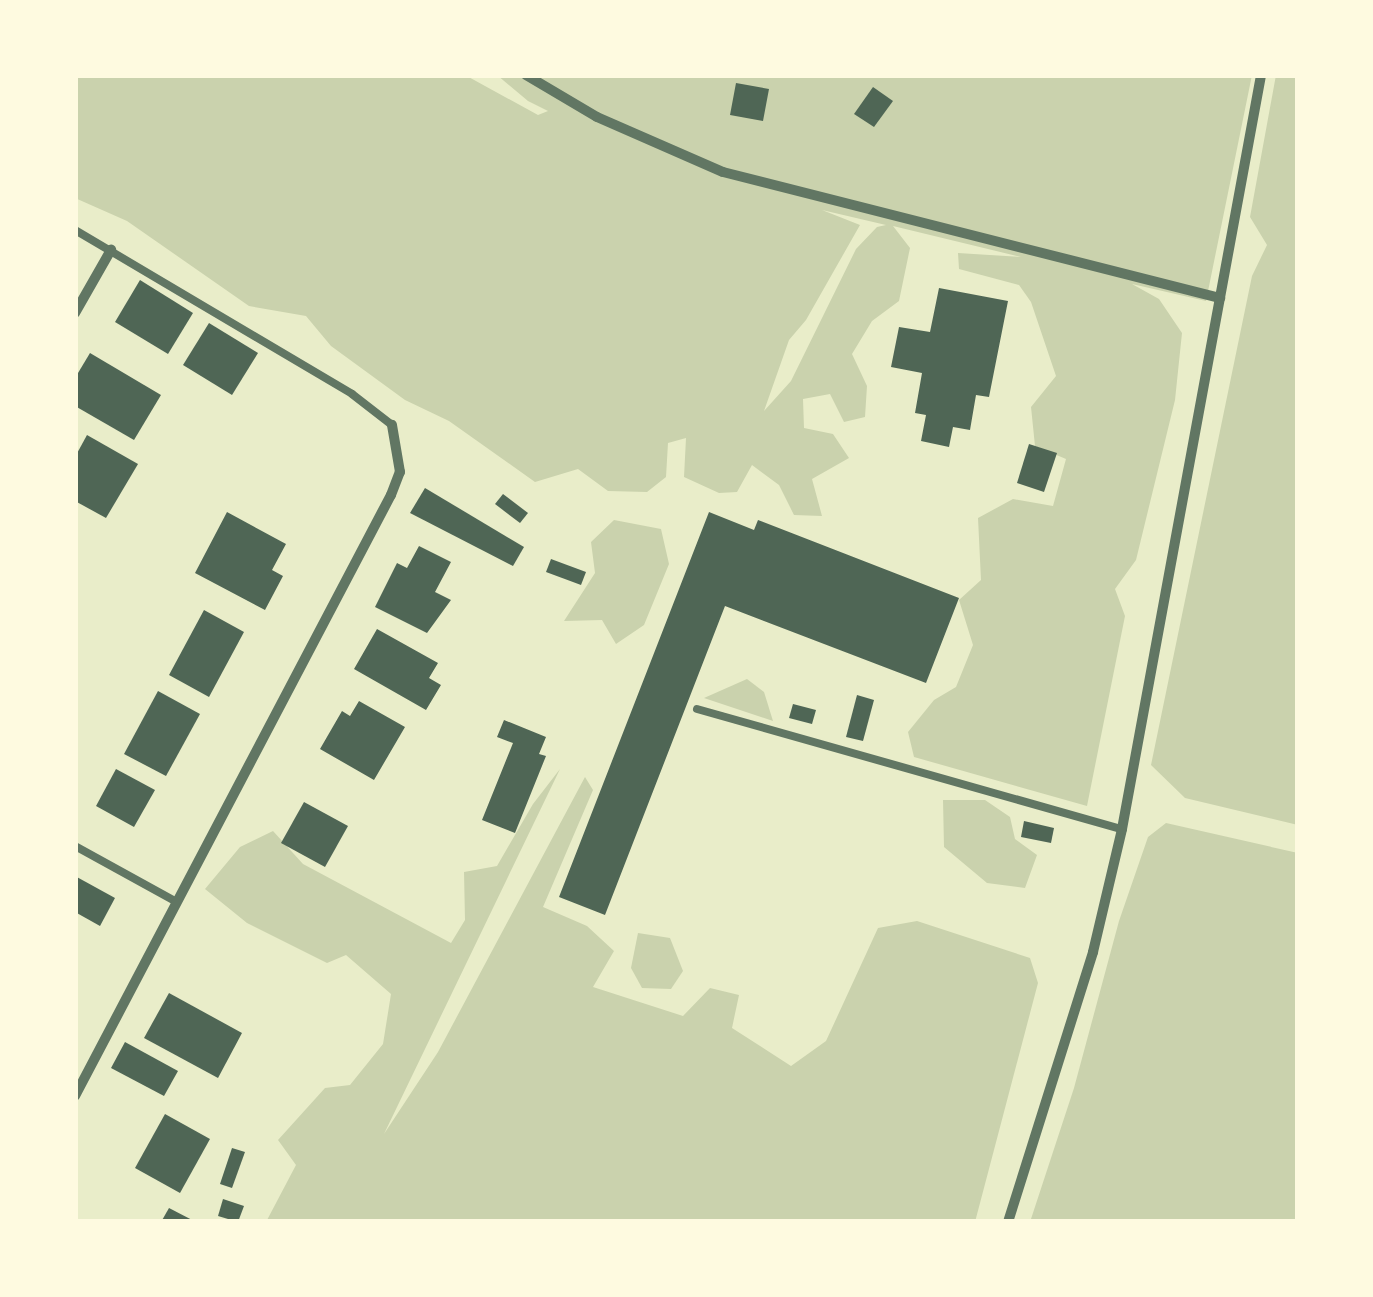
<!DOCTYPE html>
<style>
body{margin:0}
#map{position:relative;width:1373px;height:1297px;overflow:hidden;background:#e9edc9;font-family:Inter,sans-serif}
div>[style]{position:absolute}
.green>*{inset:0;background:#cad2ad}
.building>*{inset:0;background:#4f6655}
.service>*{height:8px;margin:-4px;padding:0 4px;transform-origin:4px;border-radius:4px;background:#617663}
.minor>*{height:10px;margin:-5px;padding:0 5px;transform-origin:5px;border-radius:5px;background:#617663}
span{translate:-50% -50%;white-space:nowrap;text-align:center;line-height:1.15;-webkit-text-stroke:8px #fefae0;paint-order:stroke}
.frame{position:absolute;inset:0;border:78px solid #fefae0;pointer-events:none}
</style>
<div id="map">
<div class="green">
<div style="clip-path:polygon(evenodd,75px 75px,465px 75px,538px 115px,548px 111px,528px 101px,497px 75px,1252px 75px,1206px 301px,1132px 284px,1159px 299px,1182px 333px,1175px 400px,1136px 560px,1115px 589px,1125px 616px,1087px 806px,914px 757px,908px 732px,934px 700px,956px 687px,973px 645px,959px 600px,981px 580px,978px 518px,1013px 499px,1053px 506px,1066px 459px,1035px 446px,1031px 407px,1056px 376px,1031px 302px,1019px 285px,959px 269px,958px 253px,1021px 257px,893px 226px,910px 248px,899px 301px,872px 321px,852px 354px,867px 386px,865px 417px,844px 422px,830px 394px,803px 399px,804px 428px,833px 434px,849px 458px,812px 479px,822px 516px,794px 515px,779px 485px,752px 465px,737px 492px,719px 493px,684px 477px,686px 438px,668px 443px,666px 477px,647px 492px,608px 491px,578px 469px,535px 482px,449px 421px,405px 400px,331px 346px,306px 316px,249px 306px,127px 221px,75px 198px,75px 75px,822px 210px,886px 225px,877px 227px,856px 249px,791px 381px,764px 411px,789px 340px,806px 320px,860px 225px,822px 210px)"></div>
<div style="clip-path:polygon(1276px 75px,1298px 75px,1298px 825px,1185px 798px,1151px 765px,1252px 276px,1267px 245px,1250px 217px)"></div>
<div style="clip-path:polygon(614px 520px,661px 529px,669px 564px,644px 625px,616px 644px,602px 620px,564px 621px,595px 573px,591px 542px)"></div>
<div style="clip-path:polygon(747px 679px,764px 692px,773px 721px,704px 698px)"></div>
<div style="clip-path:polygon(560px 769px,384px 1134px,438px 1052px,585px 777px,593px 790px,543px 907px,587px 926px,614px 951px,593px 987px,683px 1016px,710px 988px,739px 995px,732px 1028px,791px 1066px,826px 1041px,878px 928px,917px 921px,1030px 958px,1038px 983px,975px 1222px,266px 1222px,296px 1165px,278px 1140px,325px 1088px,350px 1085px,383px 1044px,391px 994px,346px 955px,327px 963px,247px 923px,205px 889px,240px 847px,273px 831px,303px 864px,451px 943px,465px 920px,464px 872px,497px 866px,533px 804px)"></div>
<div style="clip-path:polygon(943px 800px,985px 800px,1010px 817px,1015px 839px,1037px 855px,1025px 888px,987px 883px,944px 847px)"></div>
<div style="clip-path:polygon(1166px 823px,1298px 853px,1298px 1222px,1030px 1222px,1074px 1088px,1119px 921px,1148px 837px)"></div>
<div style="clip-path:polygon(638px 933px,670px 938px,683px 971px,671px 989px,642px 988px,631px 968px)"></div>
</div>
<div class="building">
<div style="clip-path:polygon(736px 83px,769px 89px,763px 121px,730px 115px)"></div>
<div style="clip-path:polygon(873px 87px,893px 101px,874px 127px,854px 114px)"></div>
<div style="clip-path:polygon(140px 280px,193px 313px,168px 354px,115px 322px)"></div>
<div style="clip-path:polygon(939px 288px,1008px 301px,989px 397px,976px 395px,970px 430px,953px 427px,949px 447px,921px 441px,926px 415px,915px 413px,922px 373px,891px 367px,899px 327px,930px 332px)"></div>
<div style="clip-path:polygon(209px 323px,258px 353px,232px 395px,183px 365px)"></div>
<div style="clip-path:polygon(90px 353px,161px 395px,134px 440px,75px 406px,75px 378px)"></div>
<div style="clip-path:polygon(87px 435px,138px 464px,106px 518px,75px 501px,75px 457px)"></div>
<div style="clip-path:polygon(1029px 444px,1057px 453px,1044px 492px,1017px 483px)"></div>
<div style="clip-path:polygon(425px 488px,524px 547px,513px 566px,410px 513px)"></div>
<div style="clip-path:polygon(503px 494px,528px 513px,520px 523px,495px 504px)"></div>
<div style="clip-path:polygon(227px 512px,286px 544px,272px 570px,283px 576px,265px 610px,195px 573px)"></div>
<div style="clip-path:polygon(709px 512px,754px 530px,758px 520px,959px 598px,926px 683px,725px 606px,605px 915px,559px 897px)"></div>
<div style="clip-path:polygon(419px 546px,451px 562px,435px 592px,451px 600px,427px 633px,375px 607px,397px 563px,407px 568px)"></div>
<div style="clip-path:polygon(551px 559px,586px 572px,581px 585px,546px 572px)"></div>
<div style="clip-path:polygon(204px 610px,244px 632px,209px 697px,169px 675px)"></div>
<div style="clip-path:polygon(377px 629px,438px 663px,429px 678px,441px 685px,426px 710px,354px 669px)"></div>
<div style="clip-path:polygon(158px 691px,200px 714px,166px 776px,124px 754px)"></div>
<div style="clip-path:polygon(857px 695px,874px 700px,863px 741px,846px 737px)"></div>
<div style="clip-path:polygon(359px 701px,405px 727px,374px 780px,320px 749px,342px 711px,350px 716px)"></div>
<div style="clip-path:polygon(793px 704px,816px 710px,812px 724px,789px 718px)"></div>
<div style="clip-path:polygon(504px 720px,546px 737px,539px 754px,546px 756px,515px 833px,482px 820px,513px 743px,497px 737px)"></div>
<div style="clip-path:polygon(116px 769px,155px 790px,134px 827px,96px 806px)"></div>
<div style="clip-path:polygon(304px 802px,348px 826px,325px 867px,281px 843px)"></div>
<div style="clip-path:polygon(1024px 821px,1054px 828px,1051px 843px,1021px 837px)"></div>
<div style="clip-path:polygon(75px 876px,115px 898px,100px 926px,75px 912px)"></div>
<div style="clip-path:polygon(169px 993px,242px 1033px,218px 1078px,144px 1038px)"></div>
<div style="clip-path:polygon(125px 1042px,178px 1071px,164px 1096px,111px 1068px)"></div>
<div style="clip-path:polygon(165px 1114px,210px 1139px,180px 1193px,135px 1168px)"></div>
<div style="clip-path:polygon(232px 1148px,245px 1152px,232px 1188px,220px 1184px)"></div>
<div style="clip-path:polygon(223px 1199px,244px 1206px,238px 1222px,218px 1216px)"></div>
<div style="clip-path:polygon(169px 1208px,196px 1222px,161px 1222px)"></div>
</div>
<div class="service">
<div style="left:75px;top:230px;width:322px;rotate:30.6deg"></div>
<div style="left:352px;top:394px;width:51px;rotate:37.8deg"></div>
<div style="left:697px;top:709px;width:442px;rotate:15.8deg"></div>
<div style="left:75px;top:846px;width:114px;rotate:28.8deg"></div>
</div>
<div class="minor">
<div style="left:526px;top:75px;width:82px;rotate:30.6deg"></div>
<div style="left:597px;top:117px;width:137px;rotate:23.6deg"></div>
<div style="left:723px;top:172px;width:513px;rotate:14.23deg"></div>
<div style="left:75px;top:313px;width:73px;rotate:-60.3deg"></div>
<div style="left:75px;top:1096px;width:679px;rotate:-62.27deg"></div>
<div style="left:391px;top:495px;width:25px;rotate:-69deg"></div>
<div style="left:400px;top:472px;width:48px;rotate:-99.7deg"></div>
<div style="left:1008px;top:1222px;width:283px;rotate:-72.5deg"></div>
<div style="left:1093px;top:952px;width:126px;rotate:-76.7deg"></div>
<div style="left:1122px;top:829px;width:767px;rotate:-79.55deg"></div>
</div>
<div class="frame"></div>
</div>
